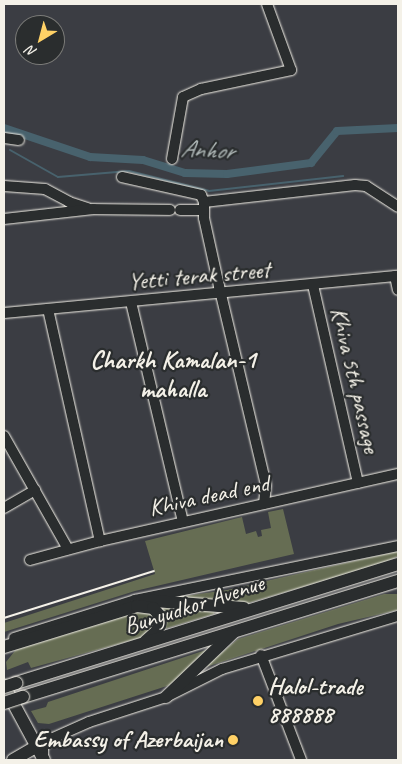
<!DOCTYPE html>
<style>
body{margin:0}
#map{position:relative;width:402px;height:764px;overflow:hidden;background:#3b3d43;font-family:Caveat,sans-serif}
div>[style]{position:absolute}
.green>*{inset:0;background:#666d53}
.stream>*{height:2px;margin:-1px;padding:0 1px;transform-origin:1px;border-radius:1px;background:#48626d}
.canal>*{height:8px;margin:-4px;padding:0 4px;transform-origin:4px;border-radius:4px;background:#48626d}
.roads{filter:drop-shadow(0 0 1px #f4f1e8) drop-shadow(0 0 1px #f4f1e8)}
.minor>*{height:10px;margin:-5px;padding:0 5px;transform-origin:5px;border-radius:5px;background:#2a2d2e}
.major>*{height:12px;margin:-6px;padding:0 6px;transform-origin:6px;border-radius:6px;background:#2a2d2e}
.rail>*{height:2px;margin:-1px;padding:0 1px;transform-origin:1px;border-radius:1px;background:#f4f1e8}
.bridges{filter:drop-shadow(0 0 1px #f4f1e8) drop-shadow(0 0 1px #f4f1e8)}
.major-bridge>*{height:12px;margin:-6px;padding:0 6px;transform-origin:6px;border-radius:6px;background:#2a2d2e}
.dots>*{width:14px;height:14px;translate:-50% -50%;box-sizing:border-box;border:2px solid #2a2d2e;border-radius:50%}
span{translate:-50% -50%;white-space:nowrap;text-align:center;line-height:1.15;-webkit-text-stroke:4.5px #2a2d2e;paint-order:stroke}
.street-label{font-size:24px;color:#f4f1e8}
.poi-label{font-size:24px;color:#f4f1e8;font-weight:700}
.left{translate:0 -50%;text-align:left}
.right{translate:-100% -50%;text-align:right}
.water-label{font-size:25px;color:#afb8b7;font-style:italic}
.neighbourhood-label{font-size:25px;color:#f4f1e8;font-weight:700}
.frame{position:absolute;inset:0;border:5px solid #f4f1e8;pointer-events:none}
.north{position:absolute;left:15px;top:15px;width:50px;height:50px;box-sizing:border-box;background:#2a2d2e;border:1px solid #7b7b78;border-radius:50%;rotate:217deg;font-size:14px;font-weight:700;line-height:20px;text-align:center;color:#f4f1e8}
.north::after{content:'';display:block;margin:auto;width:18px;height:22px;background:#ffd166;clip-path:polygon(50% 0,100% 100%,50% 72%,0 100%)}
</style>
<div id="map">
<div class="green">
<div style="clip-path:polygon(283px 509px,294px 554px,135px 591px,4px 632px,4px 623px,155px 574px,145px 541px,242px 517px,246px 534px,256px 531px,258px 537px,262px 536px,261px 530px,271px 528px,268px 512px)"></div>
<div style="clip-path:polygon(398px 551px,398px 556px,385px 563px,245px 604px,171px 598px,227px 590px)"></div>
<div style="clip-path:polygon(384px 594px,398px 594px,398px 610px,338px 624px,203px 668px,238px 639px)"></div>
<div style="clip-path:polygon(160px 606px,215px 610px,214px 614px,164px 629px,164px 611px)"></div>
<div style="clip-path:polygon(132px 609px,155px 615px,156px 624px,144px 637px,31px 668px,28px 662px,7px 670px,6px 662px,18px 647px)"></div>
<div style="clip-path:polygon(209px 649px,170px 685px,49px 724px,38px 723px,31px 711px,46px 707px,48px 702px)"></div>
</div>
<div class="stream">
<div style="left:10px;top:150px;width:55px;rotate:29.4deg"></div>
<div style="left:58px;top:177px;width:71px;rotate:-4.8deg"></div>
<div style="left:129px;top:171px;width:82px;rotate:14deg"></div>
<div style="left:209px;top:191px;width:135px;rotate:-6.4deg"></div>
</div>
<div class="canal">
<div style="left:4px;top:128px;width:91px;rotate:18.6deg"></div>
<div style="left:90px;top:157px;width:53px;rotate:3.2deg"></div>
<div style="left:143px;top:160px;width:44px;rotate:17.2deg"></div>
<div style="left:185px;top:173px;width:42px;rotate:1.4deg"></div>
<div style="left:227px;top:174px;width:85px;rotate:-7.5deg"></div>
<div style="left:311px;top:163px;width:41px;rotate:-50.9deg"></div>
<div style="left:337px;top:131px;width:61px;rotate:-2.8deg"></div>
</div>
<div class="roads">
<div class="minor">
<div style="left:4px;top:138px;width:15px;rotate:8deg"></div>
<div style="left:172px;top:159px;width:63px;rotate:-79.9deg"></div>
<div style="left:183px;top:97px;width:20px;rotate:-24deg"></div>
<div style="left:201px;top:89px;width:92px;rotate:-11.9deg"></div>
<div style="left:291px;top:70px;width:70px;rotate:-110deg"></div>
<div style="left:122px;top:177px;width:81px;rotate:12.8deg"></div>
<div style="left:201px;top:195px;width:8px;rotate:67deg"></div>
<div style="left:204px;top:202px;width:152px;rotate:-6.4deg"></div>
<div style="left:355px;top:185px;width:11px;rotate:5deg"></div>
<div style="left:366px;top:186px;width:38px;rotate:33deg"></div>
<div style="left:4px;top:186px;width:41px;rotate:4.2deg"></div>
<div style="left:45px;top:189px;width:27px;rotate:28deg"></div>
<div style="left:69px;top:202px;width:20px;rotate:18deg"></div>
<div style="left:204px;top:202px;width:16px;rotate:90deg"></div>
<div style="left:204px;top:218px;width:70px;rotate:77.6deg"></div>
<div style="left:219px;top:286px;width:204px;rotate:76.7deg"></div>
<div style="left:266px;top:485px;width:19px;rotate:96deg"></div>
<div style="left:180px;top:210px;width:24px"></div>
<div style="left:4px;top:219px;width:90px;rotate:-6.4deg"></div>
<div style="left:93px;top:209px;width:77px;rotate:0.7deg"></div>
<div style="left:395px;top:276px;width:14px;rotate:78deg"></div>
<div style="left:313px;top:285px;width:203px;rotate:77.2deg"></div>
<div style="left:131px;top:302px;width:226px;rotate:76.7deg"></div>
<div style="left:48px;top:309px;width:238px;rotate:77.4deg"></div>
<div style="left:4px;top:313px;width:396px;rotate:-5.4deg"></div>
<div style="left:4px;top:436px;width:130px;rotate:60.5deg"></div>
<div style="left:4px;top:508px;width:36px;rotate:-30deg"></div>
<div style="left:30px;top:560px;width:73px;rotate:-15.2deg"></div>
<div style="left:100px;top:541px;width:305px;rotate:-12.7deg"></div>
<div style="left:14px;top:638px;width:127px;rotate:-17.4deg"></div>
<div style="left:135px;top:600px;width:268px;rotate:-11.6deg"></div>
<div style="left:261px;top:655px;width:112px;rotate:69.1deg"></div>
<div style="left:44px;top:742px;width:49px;rotate:-24deg"></div>
<div style="left:89px;top:722px;width:81px;rotate:-18deg"></div>
<div style="left:166px;top:697px;width:63px;rotate:-26.6deg"></div>
<div style="left:222px;top:669px;width:184px;rotate:-16.8deg"></div>
</div>
<div class="major">
<div style="left:142px;top:600px;width:102px;rotate:4.5deg"></div>
<div style="left:4px;top:647px;width:139px;rotate:-17.1deg"></div>
<div style="left:137px;top:606px;width:16px;rotate:7deg"></div>
<div style="left:153px;top:608px;width:12px;rotate:48deg"></div>
<div style="left:161px;top:617px;width:15px;rotate:106deg"></div>
<div style="left:157px;top:631px;width:15px;rotate:138deg"></div>
<div style="left:16px;top:683px;width:400px;rotate:-17.3deg"></div>
<div style="left:4px;top:686px;width:84px;rotate:61.6deg"></div>
<div style="left:23px;top:697px;width:393px;rotate:-17.2deg"></div>
<div style="left:166px;top:697px;width:93px;rotate:-43.7deg"></div>
<div style="left:42px;top:756px;width:9px;rotate:-90deg"></div>
<div style="left:42px;top:747px;width:11px;rotate:-49deg"></div>
<div style="left:13px;top:760px;width:28px;rotate:-30deg"></div>
</div>
</div>
<div class="rail">
<div style="left:4px;top:618px;width:157px;rotate:-17.4deg"></div>
</div>
<div class="bridges">
<div class="major-bridge">
<div style="left:4px;top:687px;width:13px;rotate:-18deg"></div>
<div style="left:4px;top:703px;width:20px;rotate:-18deg"></div>
</div>
</div>
<div class="dots">
<div style="left:258px;top:701px;background:#ffd166"></div>
<div style="left:233px;top:740px;background:#ffd166"></div>
</div>
<div class="street-label">
<span style="left:199px;top:276px;rotate:-5deg">Yetti terak street</span>
<span style="left:355px;top:380px;rotate:77deg">Khiva 5th passage</span>
<span style="left:209px;top:496px;rotate:-12deg">Khiva dead end</span>
<span style="left:194px;top:605px;rotate:-18deg">Bunyudkor Avenue</span>
</div>
<div class="poi-label">
<span class="left" style="left:268px;top:701px">Halol-trade<br>888888</span>
<span class="right" style="left:223px;top:740px">Embassy of Azerbaijan</span>
</div>
<div class="water-label">
<span style="left:207px;top:150px;rotate:3deg">Anhor</span>
</div>
<div class="neighbourhood-label">
<span style="left:173px;top:375px">Charkh Kamalan-1<br>mahalla</span>
</div>
<div class="frame"></div>
<div class="north">N</div>
</div>
